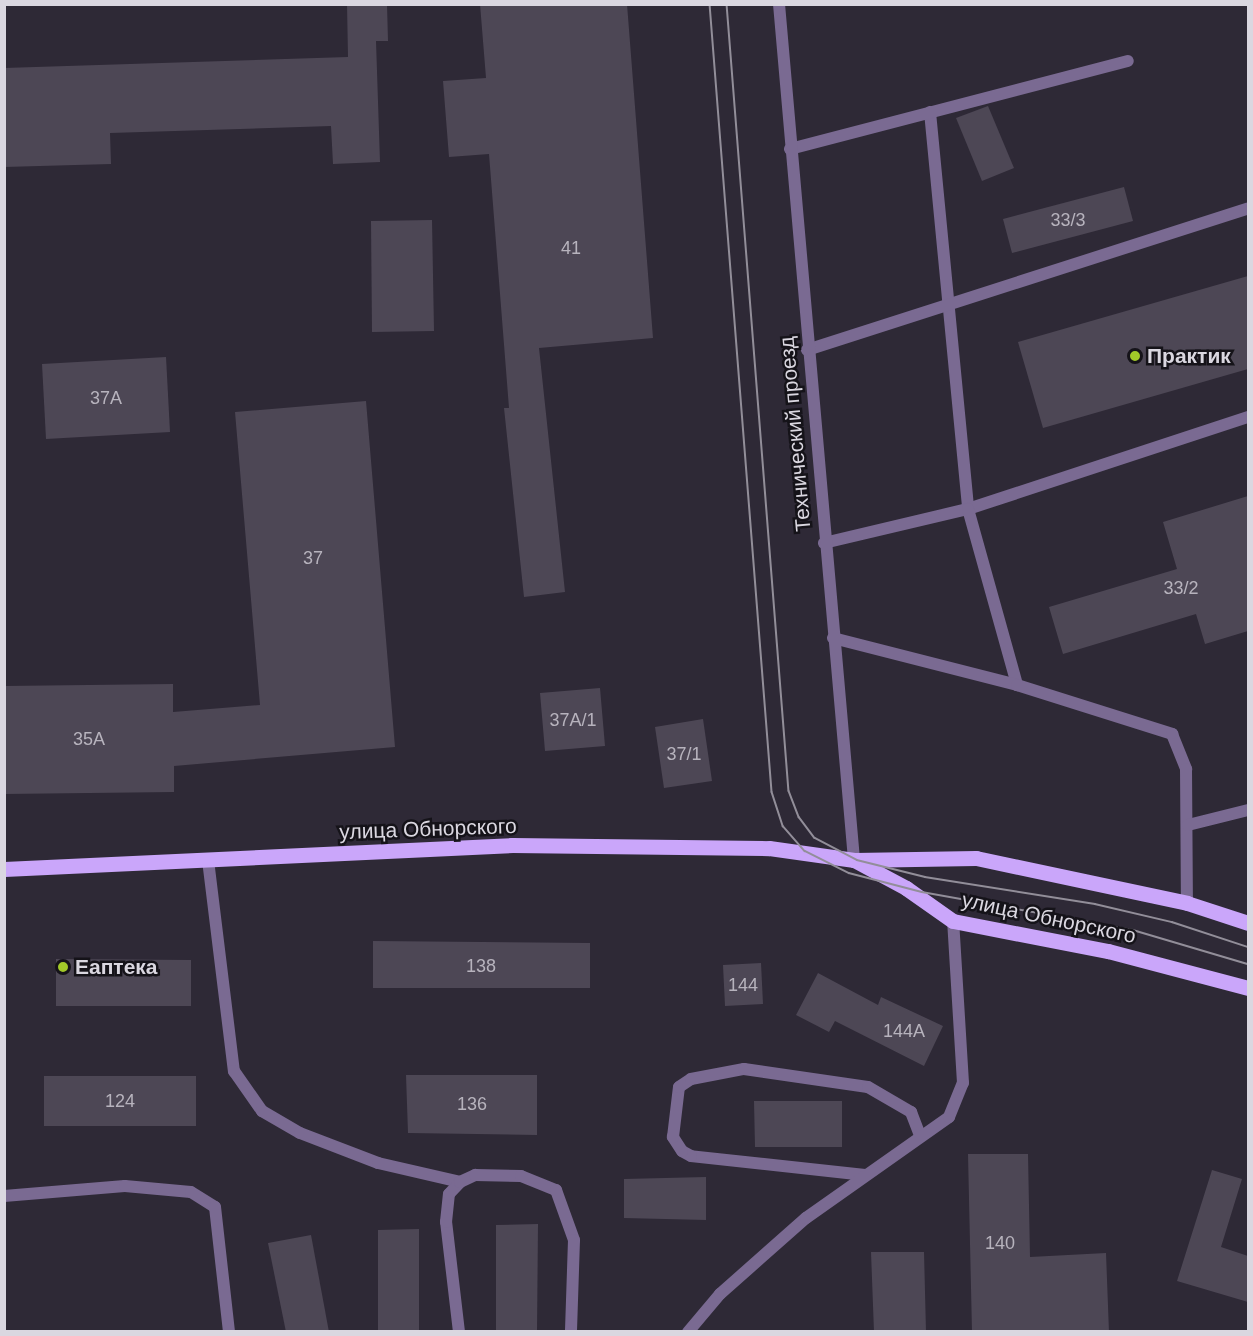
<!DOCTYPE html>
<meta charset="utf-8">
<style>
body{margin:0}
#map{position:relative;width:1253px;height:1336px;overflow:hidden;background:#2e2936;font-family:Arial,sans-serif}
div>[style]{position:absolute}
.building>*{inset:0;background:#4d4755}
.lane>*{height:12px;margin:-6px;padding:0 6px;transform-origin:6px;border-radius:6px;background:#7a6a92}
.street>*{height:12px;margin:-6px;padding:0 6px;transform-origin:6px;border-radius:6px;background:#7a6a92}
.primary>*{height:15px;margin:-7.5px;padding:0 7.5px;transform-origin:7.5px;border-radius:7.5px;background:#caa6fa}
.tram>*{height:1.5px;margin:-0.75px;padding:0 0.75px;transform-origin:0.75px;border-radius:0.75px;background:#928e99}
.dots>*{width:16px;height:16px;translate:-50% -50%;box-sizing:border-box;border:3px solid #151319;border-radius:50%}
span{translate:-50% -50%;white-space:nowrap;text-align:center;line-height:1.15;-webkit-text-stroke:5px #151319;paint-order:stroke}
.number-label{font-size:18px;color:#b7b3bd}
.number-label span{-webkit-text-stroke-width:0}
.poi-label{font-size:21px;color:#dad7e0;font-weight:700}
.left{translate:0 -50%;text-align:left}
.street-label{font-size:21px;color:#dad7e0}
.frame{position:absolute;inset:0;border:6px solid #dad7e0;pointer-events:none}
</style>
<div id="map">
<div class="building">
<div style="clip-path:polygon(347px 4px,387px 4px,388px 41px,376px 41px,380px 162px,333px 164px,331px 126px,110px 133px,111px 164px,4px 167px,4px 68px,348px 57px)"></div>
<div style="clip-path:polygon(480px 4px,627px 4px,653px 338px,539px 348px,565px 592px,524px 597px,504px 408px,509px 408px,489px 154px,449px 157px,443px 81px,486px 78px)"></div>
<div style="clip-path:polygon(988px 106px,1014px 168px,982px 181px,956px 118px)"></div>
<div style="clip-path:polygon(1124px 187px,1133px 221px,1012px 253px,1003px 219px)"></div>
<div style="clip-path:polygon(432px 220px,434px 331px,372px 332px,371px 221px)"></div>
<div style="clip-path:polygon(1248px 276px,1248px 369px,1043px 428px,1018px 342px)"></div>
<div style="clip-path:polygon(166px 357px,170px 432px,46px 439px,42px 364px)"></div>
<div style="clip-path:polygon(366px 401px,395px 747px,174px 766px,174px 792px,4px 794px,4px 686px,173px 684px,173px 712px,260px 705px,235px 412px)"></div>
<div style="clip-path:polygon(1248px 496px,1248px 631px,1205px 644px,1196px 614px,1063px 654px,1049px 607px,1177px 569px,1163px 522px)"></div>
<div style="clip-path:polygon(600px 688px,605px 746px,545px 751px,540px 693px)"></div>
<div style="clip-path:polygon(703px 719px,712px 781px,664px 788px,655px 727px)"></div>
<div style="clip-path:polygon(373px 941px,590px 943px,590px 988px,373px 988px)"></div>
<div style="clip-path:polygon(56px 959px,191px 960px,191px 1006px,56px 1006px)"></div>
<div style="clip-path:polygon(761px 963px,763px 1004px,725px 1006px,723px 965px)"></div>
<div style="clip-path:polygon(818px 973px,878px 1005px,881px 997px,943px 1026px,924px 1066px,835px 1021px,829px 1032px,796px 1015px)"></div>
<div style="clip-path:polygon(406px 1075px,537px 1075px,537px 1135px,408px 1133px)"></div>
<div style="clip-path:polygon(44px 1076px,196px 1076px,196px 1126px,44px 1126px)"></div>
<div style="clip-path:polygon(754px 1101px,842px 1101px,842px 1147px,755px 1147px)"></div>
<div style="clip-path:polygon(968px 1154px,1028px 1154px,1030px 1257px,1106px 1253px,1109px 1332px,972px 1332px)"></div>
<div style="clip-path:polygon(1212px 1170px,1242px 1179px,1221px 1247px,1248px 1256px,1248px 1302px,1177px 1281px)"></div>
<div style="clip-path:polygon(706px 1177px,706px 1220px,624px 1218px,624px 1179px)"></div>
<div style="clip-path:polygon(538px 1224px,537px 1332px,496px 1332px,496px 1225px)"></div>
<div style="clip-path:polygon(419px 1229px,419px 1332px,378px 1332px,378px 1230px)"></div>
<div style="clip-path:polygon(311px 1235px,329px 1332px,286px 1332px,268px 1243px)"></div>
<div style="clip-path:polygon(871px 1252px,924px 1252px,926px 1332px,874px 1332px)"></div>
</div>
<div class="lane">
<div style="left:930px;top:112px;width:399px;rotate:84.5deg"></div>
<div style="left:968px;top:509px;width:295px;rotate:-18.2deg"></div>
<div style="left:790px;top:149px;width:349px;rotate:-14.6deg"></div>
<div style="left:807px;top:350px;width:463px;rotate:-17.8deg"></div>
<div style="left:824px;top:543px;width:148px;rotate:-13.3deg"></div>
<div style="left:968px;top:509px;width:183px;rotate:74.4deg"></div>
<div style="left:833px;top:638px;width:190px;rotate:14.3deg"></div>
<div style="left:1017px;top:685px;width:163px;rotate:17.5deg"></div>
<div style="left:1172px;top:734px;width:38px;rotate:68deg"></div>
<div style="left:1186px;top:769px;width:134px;rotate:89.6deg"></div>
<div style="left:1188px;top:825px;width:62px;rotate:-14deg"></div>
<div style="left:208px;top:860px;width:213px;rotate:83deg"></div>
<div style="left:234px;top:1071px;width:49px;rotate:55deg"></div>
<div style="left:262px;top:1111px;width:44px;rotate:30.1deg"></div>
<div style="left:300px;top:1133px;width:84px;rotate:21deg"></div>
<div style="left:378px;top:1163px;width:84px;rotate:13deg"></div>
<div style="left:865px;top:1175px;width:175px;rotate:-173.8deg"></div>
<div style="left:691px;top:1156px;width:10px;rotate:-151deg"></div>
<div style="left:682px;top:1151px;width:17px;rotate:-123deg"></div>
<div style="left:673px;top:1137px;width:50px;rotate:-83.2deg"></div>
<div style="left:679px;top:1087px;width:14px;rotate:-34deg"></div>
<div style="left:691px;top:1079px;width:54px;rotate:-10.7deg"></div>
<div style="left:744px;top:1069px;width:125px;rotate:8.3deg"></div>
<div style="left:868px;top:1087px;width:50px;rotate:30.2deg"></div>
<div style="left:911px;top:1112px;width:25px;rotate:69deg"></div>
<div style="left:4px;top:1196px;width:121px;rotate:-4.7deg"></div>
<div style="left:125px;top:1186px;width:66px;rotate:5.2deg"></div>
<div style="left:191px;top:1192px;width:28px;rotate:32deg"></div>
<div style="left:215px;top:1207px;width:126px;rotate:83.6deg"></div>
<div style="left:459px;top:1332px;width:111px;rotate:-96.7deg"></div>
<div style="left:446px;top:1222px;width:28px;rotate:-84deg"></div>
<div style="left:449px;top:1194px;width:16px;rotate:-47deg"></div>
<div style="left:460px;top:1182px;width:17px;rotate:-25deg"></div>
<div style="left:475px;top:1175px;width:46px;rotate:1.2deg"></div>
<div style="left:521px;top:1176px;width:38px;rotate:22deg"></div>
<div style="left:556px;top:1190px;width:53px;rotate:70.2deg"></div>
<div style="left:574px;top:1240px;width:92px;rotate:91.9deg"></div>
<div style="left:688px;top:1332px;width:50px;rotate:-49.9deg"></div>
<div style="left:720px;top:1294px;width:115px;rotate:-41.5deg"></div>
<div style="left:806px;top:1218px;width:175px;rotate:-35.2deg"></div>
<div style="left:949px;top:1117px;width:37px;rotate:-68deg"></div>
<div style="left:963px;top:1083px;width:162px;rotate:-93.5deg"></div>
</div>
<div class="street">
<div style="left:779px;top:4px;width:859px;rotate:84.99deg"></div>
</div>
<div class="primary">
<div style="left:854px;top:860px;width:59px;rotate:28.3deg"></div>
<div style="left:906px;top:888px;width:57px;rotate:35.1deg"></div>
<div style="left:953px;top:921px;width:158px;rotate:11deg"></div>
<div style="left:1108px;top:951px;width:145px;rotate:14.8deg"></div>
<div style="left:4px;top:869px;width:509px;rotate:-2.7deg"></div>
<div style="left:512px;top:845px;width:257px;rotate:0.7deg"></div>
<div style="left:769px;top:848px;width:86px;rotate:8deg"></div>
<div style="left:854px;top:860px;width:122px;rotate:-0.9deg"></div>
<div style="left:976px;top:858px;width:216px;rotate:12deg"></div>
<div style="left:1187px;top:903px;width:64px;rotate:18.2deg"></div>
</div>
<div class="tram">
<div style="left:710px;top:4px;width:790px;rotate:85.5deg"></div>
<div style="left:772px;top:792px;width:36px;rotate:72deg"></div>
<div style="left:783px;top:826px;width:33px;rotate:49deg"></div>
<div style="left:805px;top:851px;width:49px;rotate:26.6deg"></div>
<div style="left:849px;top:873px;width:75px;rotate:14.6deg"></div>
<div style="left:922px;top:892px;width:214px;rotate:10.2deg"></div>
<div style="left:1133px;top:930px;width:120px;rotate:16.5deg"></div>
<div style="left:727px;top:4px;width:789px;rotate:85.5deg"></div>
<div style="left:789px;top:791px;width:28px;rotate:69deg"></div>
<div style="left:799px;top:817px;width:26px;rotate:53deg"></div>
<div style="left:815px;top:838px;width:47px;rotate:27.6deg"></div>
<div style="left:857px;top:860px;width:70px;rotate:14deg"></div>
<div style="left:925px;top:877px;width:172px;rotate:9deg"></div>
<div style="left:1095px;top:904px;width:79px;rotate:13.2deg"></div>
<div style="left:1172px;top:922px;width:80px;rotate:18.2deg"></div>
</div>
<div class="dots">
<div style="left:1135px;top:356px;background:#a2c929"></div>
<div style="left:63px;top:967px;background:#a2c929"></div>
</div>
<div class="number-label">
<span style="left:1068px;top:220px">33/3</span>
<span style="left:571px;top:248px">41</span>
<span style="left:106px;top:398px">37А</span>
<span style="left:313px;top:558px">37</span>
<span style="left:1181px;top:588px">33/2</span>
<span style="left:573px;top:720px">37А/1</span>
<span style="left:89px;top:739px">35А</span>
<span style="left:684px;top:754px">37/1</span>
<span style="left:481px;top:966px">138</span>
<span style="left:743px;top:985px">144</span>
<span style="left:904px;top:1031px">144А</span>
<span style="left:120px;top:1101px">124</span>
<span style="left:472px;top:1104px">136</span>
<span style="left:1000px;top:1243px">140</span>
</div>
<div class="poi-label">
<span class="left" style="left:1147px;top:356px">Практик</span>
<span class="left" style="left:75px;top:967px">Еаптека</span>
</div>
<div class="street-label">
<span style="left:795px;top:434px;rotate:-95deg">Технический проезд</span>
<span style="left:428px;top:829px;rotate:-2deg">улица Обнорского</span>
<span style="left:1049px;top:918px;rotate:12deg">улица Обнорского</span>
</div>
<div class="frame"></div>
</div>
